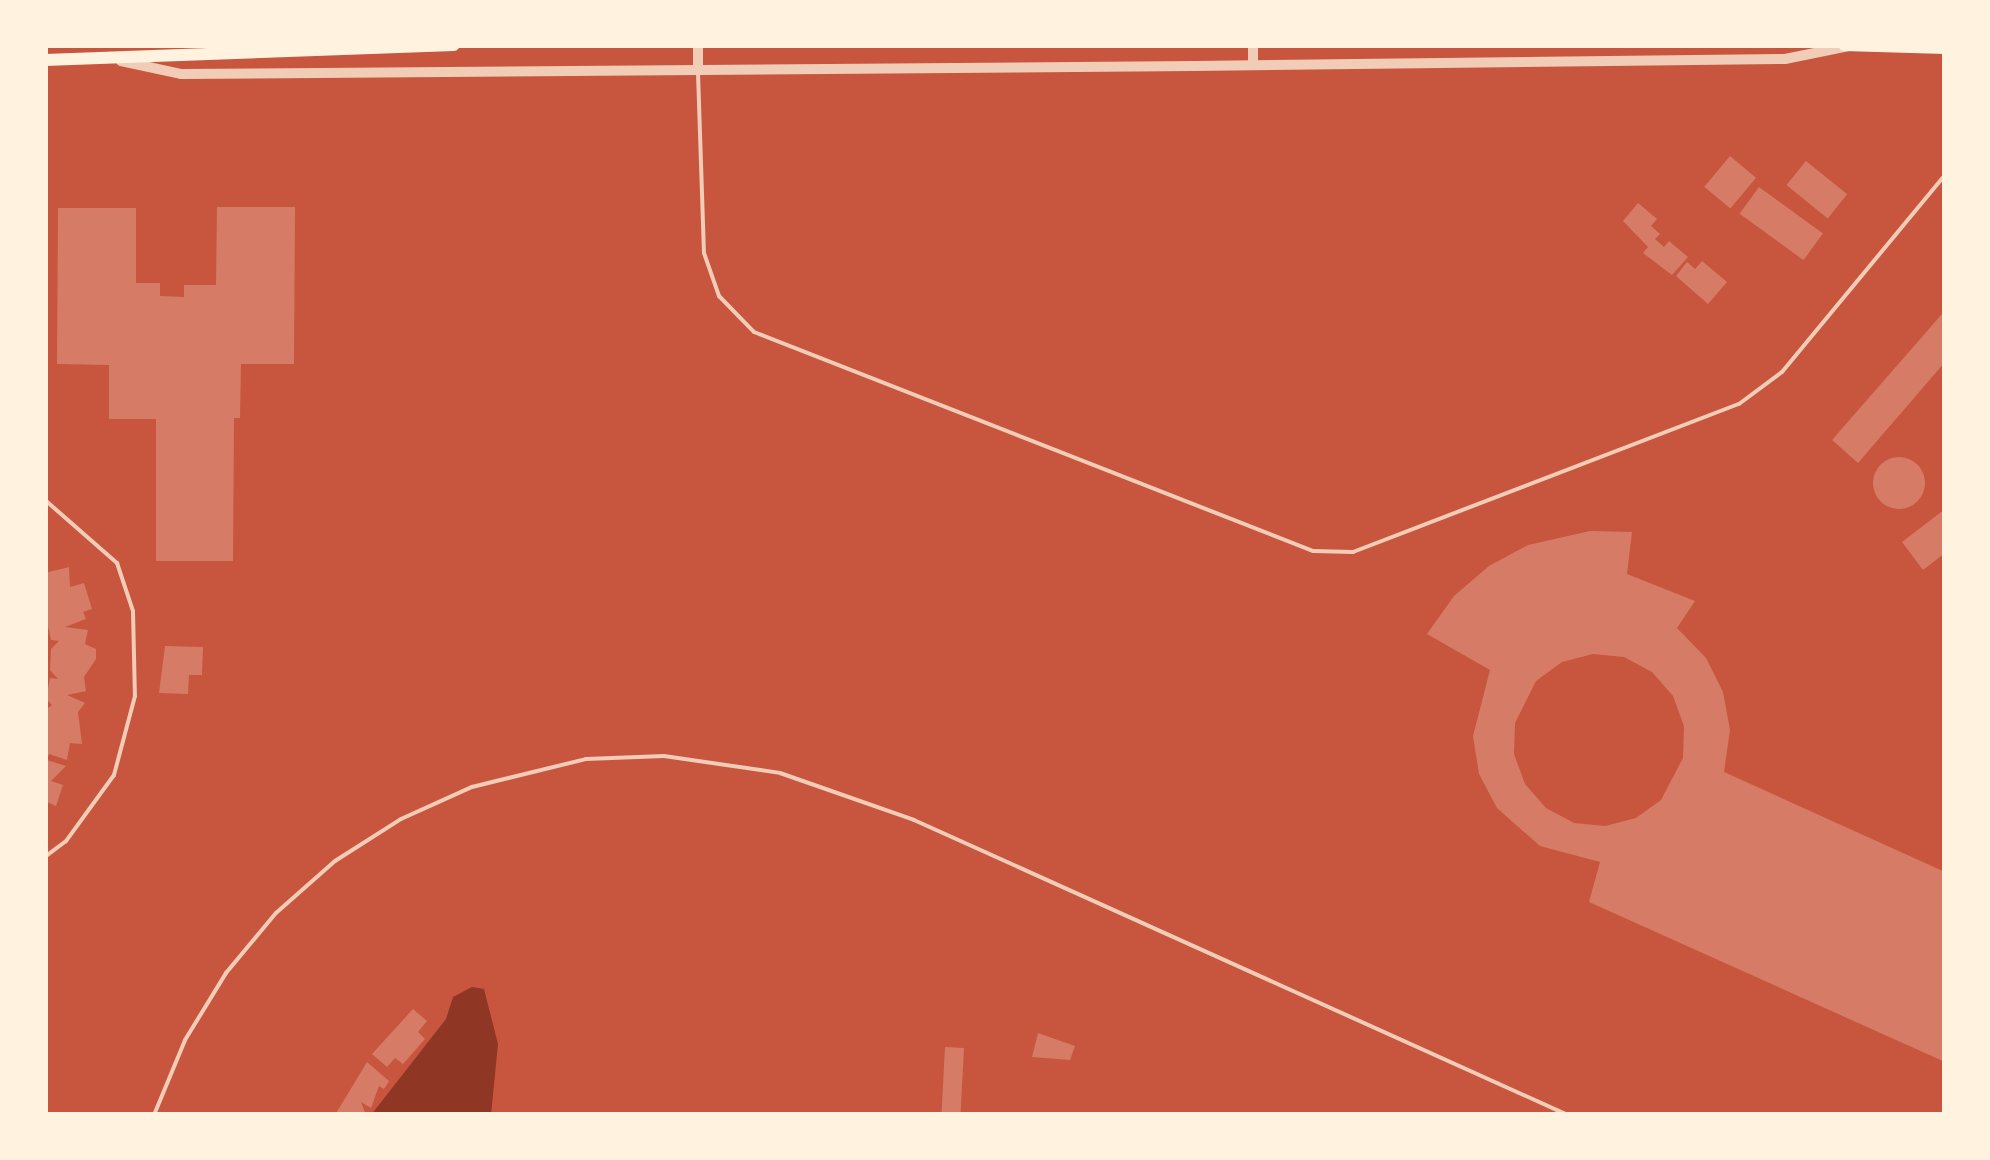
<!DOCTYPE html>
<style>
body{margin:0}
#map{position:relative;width:1990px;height:1160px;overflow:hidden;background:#c8553d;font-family:"Nunito Sans",sans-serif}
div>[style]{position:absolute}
.water>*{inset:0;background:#8f3625}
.building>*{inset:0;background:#d67c66;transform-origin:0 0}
.round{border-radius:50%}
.service>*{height:4px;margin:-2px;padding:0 2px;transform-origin:2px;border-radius:2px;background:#f1ccb7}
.tertiary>*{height:10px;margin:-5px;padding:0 5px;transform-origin:5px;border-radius:5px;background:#f1ccb7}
.secondary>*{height:12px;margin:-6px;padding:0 6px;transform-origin:6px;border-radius:6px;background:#fff3e0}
span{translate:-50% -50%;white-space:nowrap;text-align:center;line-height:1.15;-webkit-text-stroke:8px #fff3e0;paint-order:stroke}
.frame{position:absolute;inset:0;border:48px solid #fff3e0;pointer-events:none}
</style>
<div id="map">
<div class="water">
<i style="clip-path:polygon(472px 987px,484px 989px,498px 1044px,491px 1115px,371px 1115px,446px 1019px,453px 997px)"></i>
</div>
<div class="building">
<i style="left:1730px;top:156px;width:34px;height:40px;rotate:40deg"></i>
<i style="left:1806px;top:161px;width:53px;height:31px;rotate:39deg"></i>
<i style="left:1759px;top:187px;width:79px;height:33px;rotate:36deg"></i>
<i style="clip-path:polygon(1638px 203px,1657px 219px,1651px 226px,1660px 234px,1655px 239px,1664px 247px,1669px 241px,1688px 257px,1672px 275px,1643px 253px,1648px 247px,1623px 221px)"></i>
<i style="clip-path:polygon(217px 207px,295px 207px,294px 364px,241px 364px,240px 418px,234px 418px,233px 561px,156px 561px,156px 419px,109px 419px,109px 365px,57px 364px,58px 208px,136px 208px,136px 283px,160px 283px,160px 296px,184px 297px,184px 285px,216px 285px)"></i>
<i style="clip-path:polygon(1702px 261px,1727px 282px,1708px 304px,1676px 276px,1687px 262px,1695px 269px)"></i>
<i style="clip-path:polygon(1942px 314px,1945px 362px,1858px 463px,1832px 440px)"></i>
<i class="round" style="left:1873px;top:457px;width:52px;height:52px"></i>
<i style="clip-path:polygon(1945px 509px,1945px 553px,1923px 570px,1902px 542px)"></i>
<i style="clip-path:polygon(evenodd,1590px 531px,1632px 532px,1627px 574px,1695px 601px,1677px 628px,1706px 658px,1723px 692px,1730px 730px,1724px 772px,1945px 872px,1945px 1062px,1589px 902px,1600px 862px,1540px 846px,1497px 808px,1479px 774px,1473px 736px,1490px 670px,1427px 634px,1454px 596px,1489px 566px,1528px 545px,1590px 531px,1593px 654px,1624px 657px,1652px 672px,1673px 696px,1684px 726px,1683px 758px,1661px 800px,1636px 818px,1605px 826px,1574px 823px,1546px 808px,1525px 784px,1514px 754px,1515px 723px,1536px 681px,1562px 662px,1593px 654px)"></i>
<i style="clip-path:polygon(69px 567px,70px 587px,84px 583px,92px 609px,83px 612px,86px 619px,65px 627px,88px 630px,85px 644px,96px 649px,96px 659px,84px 677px,86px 691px,67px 695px,85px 703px,78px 712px,82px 744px,70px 743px,67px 760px,49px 754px,47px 760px,66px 766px,51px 781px,63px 785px,56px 806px,45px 801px,45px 710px,52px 705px,46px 699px,50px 678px,58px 679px,50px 670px,51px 649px,59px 641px,51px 640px,45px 613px,45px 573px)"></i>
<i style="clip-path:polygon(165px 646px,203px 647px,202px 675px,189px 675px,188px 694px,159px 693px)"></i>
<i style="clip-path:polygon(413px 1009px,427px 1021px,418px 1032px,425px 1039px,403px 1064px,395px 1058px,387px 1067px,372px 1054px)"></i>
<i style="clip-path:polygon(1038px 1033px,1075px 1046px,1070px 1060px,1032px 1057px)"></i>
<i style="left:945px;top:1047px;width:19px;height:68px;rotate:3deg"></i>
<i style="clip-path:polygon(367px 1062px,389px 1081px,384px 1089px,379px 1086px,371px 1108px,361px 1102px,366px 1115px,335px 1115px)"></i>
</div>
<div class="service">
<i style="left:698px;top:73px;width:180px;rotate:88.1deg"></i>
<i style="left:704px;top:253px;width:46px;rotate:70.8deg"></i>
<i style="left:719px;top:296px;width:50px;rotate:45.8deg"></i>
<i style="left:754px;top:332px;width:600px;rotate:21.39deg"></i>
<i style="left:1313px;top:551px;width:40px;rotate:1.4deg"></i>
<i style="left:1353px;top:552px;width:413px;rotate:-21deg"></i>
<i style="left:1739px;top:404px;width:54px;rotate:-36.7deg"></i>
<i style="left:1782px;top:372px;width:256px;rotate:-50.4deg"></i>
<i style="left:45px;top:500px;width:96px;rotate:41.2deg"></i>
<i style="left:117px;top:563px;width:51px;rotate:71.6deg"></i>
<i style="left:133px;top:611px;width:85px;rotate:88.7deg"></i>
<i style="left:135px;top:696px;width:82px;rotate:104.9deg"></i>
<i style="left:114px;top:775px;width:82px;rotate:126deg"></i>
<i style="left:66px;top:841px;width:26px;rotate:143deg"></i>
<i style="left:154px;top:1115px;width:81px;rotate:-67.5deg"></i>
<i style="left:185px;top:1040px;width:79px;rotate:-58.5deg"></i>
<i style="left:226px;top:973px;width:78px;rotate:-50.2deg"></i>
<i style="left:276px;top:913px;width:79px;rotate:-41.4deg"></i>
<i style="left:335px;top:861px;width:78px;rotate:-32.5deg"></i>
<i style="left:401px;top:819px;width:78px;rotate:-24.3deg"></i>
<i style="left:472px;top:787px;width:117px;rotate:-13.8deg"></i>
<i style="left:586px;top:759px;width:78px;rotate:-2.2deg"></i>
<i style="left:664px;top:756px;width:117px;rotate:8.3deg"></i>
<i style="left:780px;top:773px;width:142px;rotate:19.3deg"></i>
<i style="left:914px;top:820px;width:717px;rotate:24.28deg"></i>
</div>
<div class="tertiary">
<i style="left:698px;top:45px;width:23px;rotate:90deg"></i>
<i style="left:121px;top:61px;width:61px;rotate:12.2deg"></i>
<i style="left:181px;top:74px;width:1014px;rotate:-0.45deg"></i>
<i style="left:1195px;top:66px;width:590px;rotate:-0.68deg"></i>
<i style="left:1785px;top:59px;width:65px;rotate:-11.5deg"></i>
<i style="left:1253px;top:65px;width:20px;rotate:-90deg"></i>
</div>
<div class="secondary">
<i style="left:1844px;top:45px;width:101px;rotate:1.7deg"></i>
<i style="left:45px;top:60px;width:409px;rotate:-2.1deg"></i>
</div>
<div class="frame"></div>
</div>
